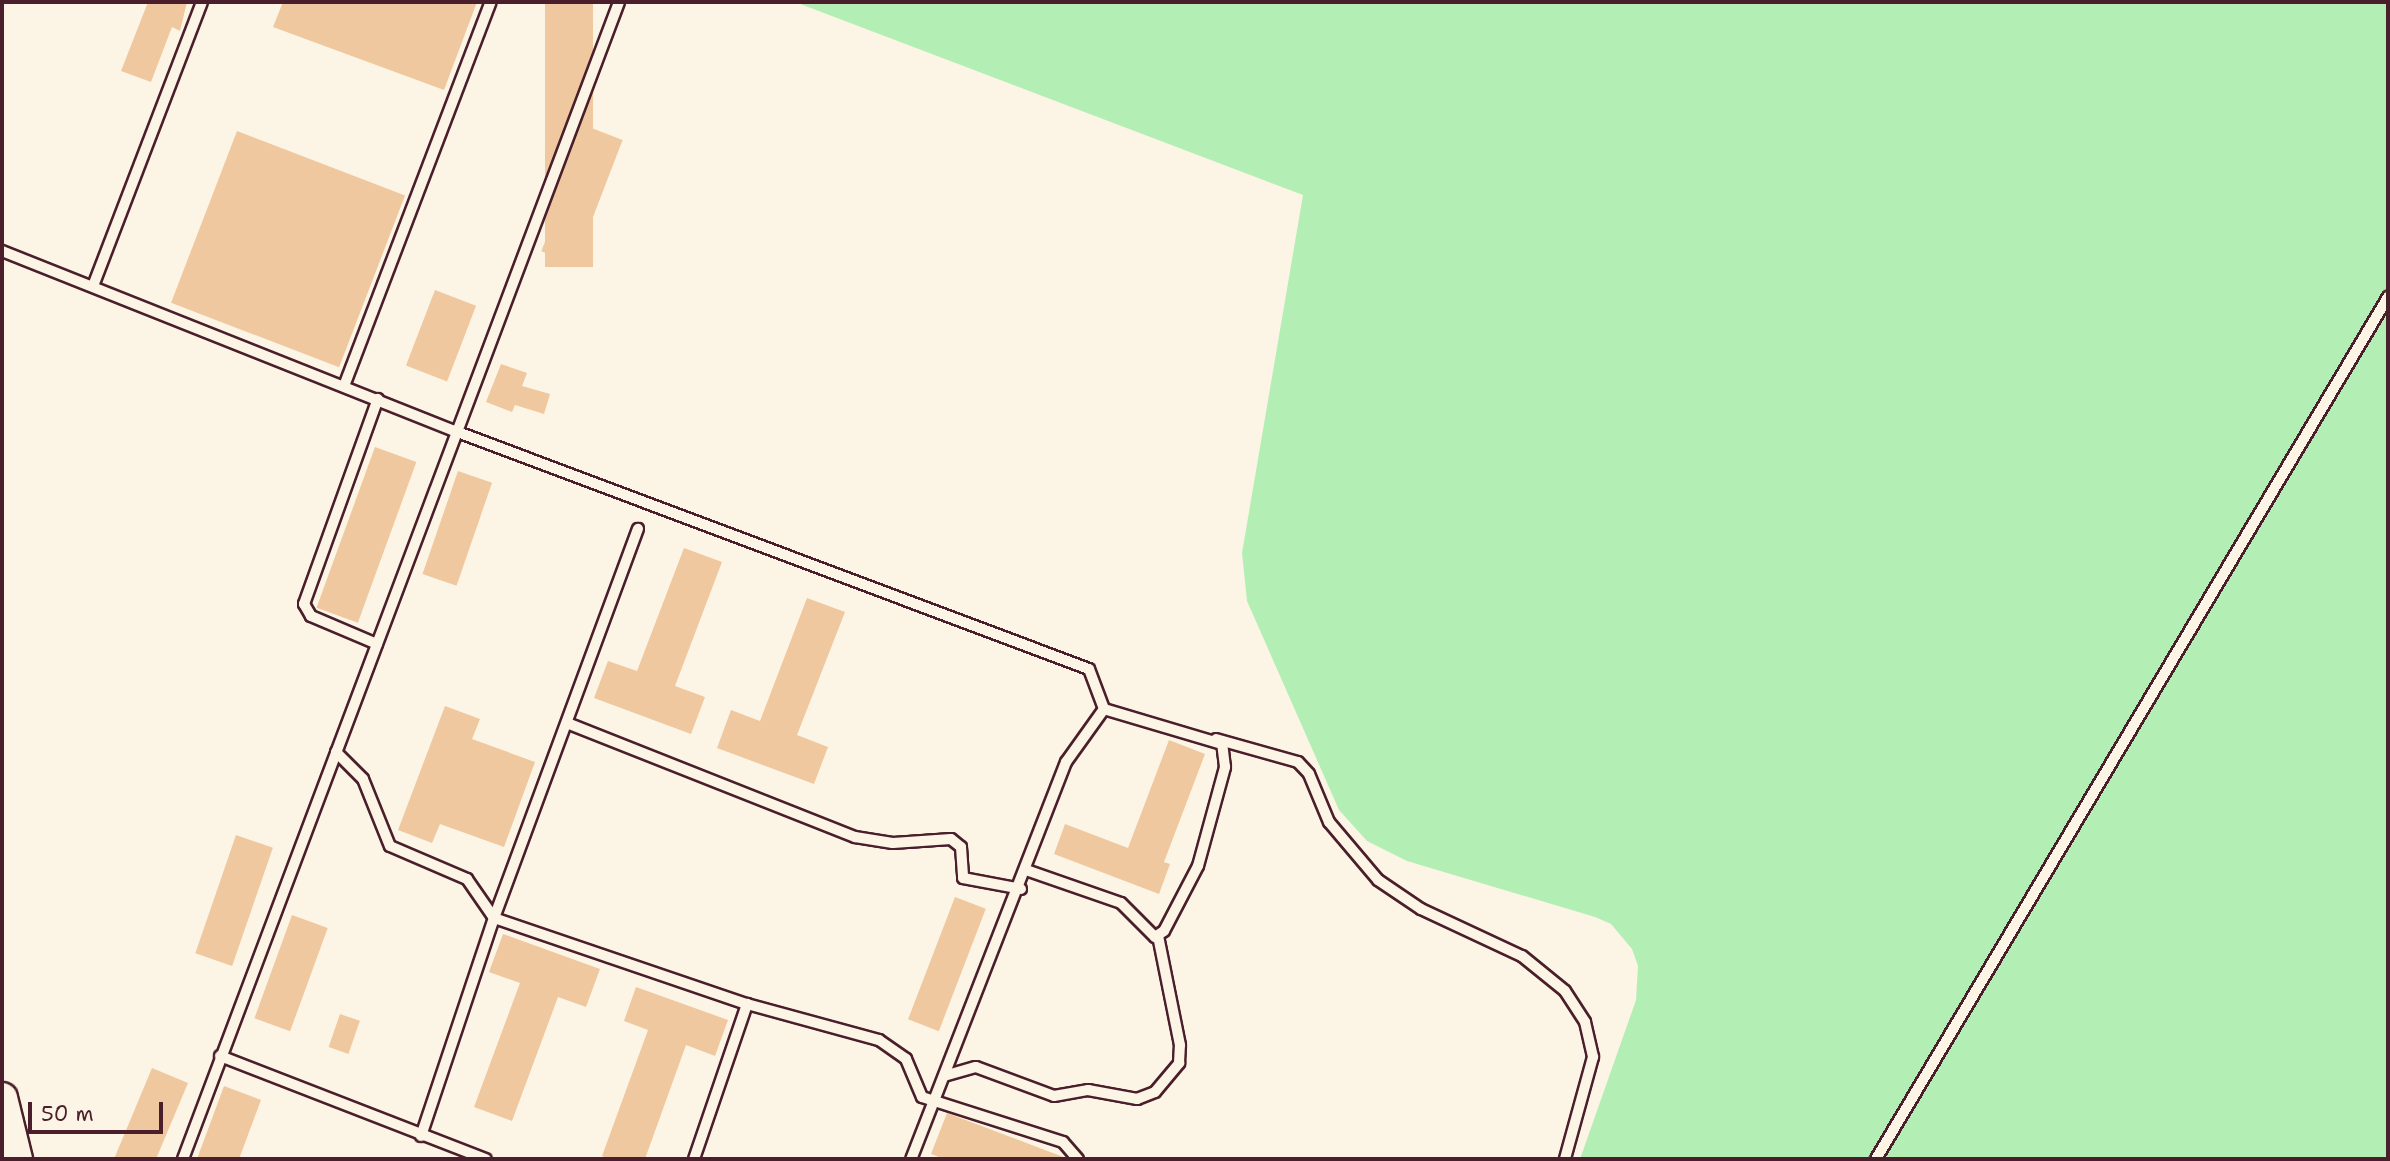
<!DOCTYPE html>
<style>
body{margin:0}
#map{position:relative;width:2390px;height:1161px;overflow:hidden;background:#fcf5e5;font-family:"Shantell Sans",sans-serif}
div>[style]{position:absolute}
.green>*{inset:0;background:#b3efb5}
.building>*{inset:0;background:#efc89f;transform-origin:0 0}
.roads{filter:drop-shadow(2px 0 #4a1f2b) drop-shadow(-2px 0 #4a1f2b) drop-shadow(0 2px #4a1f2b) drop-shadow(0 -2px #4a1f2b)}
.lane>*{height:10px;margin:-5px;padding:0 5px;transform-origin:5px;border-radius:5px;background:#fcf5e5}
.secondary>*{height:30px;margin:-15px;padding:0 15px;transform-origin:15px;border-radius:15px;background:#fcf5e5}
span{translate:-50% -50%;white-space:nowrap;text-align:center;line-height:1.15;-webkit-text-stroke:5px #fcf5e5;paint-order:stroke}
.frame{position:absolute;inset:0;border:4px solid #4a1f2b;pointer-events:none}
.scale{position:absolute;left:28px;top:1102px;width:135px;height:32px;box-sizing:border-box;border:4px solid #4a1f2b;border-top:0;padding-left:9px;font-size:21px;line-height:24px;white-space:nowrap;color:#4a1f2b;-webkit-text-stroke:5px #fcf5e5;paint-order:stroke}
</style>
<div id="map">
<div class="green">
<i style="clip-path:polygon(795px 2px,2388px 2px,2388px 1159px,1580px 1159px,1636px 1000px,1638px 966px,1632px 949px,1611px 924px,1595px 917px,1407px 861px,1367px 841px,1339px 810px,1247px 601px,1242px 553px,1303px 195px)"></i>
</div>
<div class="building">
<i style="clip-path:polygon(148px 2px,187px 2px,180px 31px,172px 27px,151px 82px,121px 71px)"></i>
<i style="clip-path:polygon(283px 2px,477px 2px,444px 90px,273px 27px)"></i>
<i style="left:545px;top:2px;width:48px;height:265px"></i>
<i style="left:589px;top:127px;width:36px;height:133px;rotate:21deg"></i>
<i style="left:237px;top:131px;width:180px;height:184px;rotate:21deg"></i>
<i style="left:435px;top:290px;width:44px;height:81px;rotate:21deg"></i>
<i style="clip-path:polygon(501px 364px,527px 373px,522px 386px,550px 394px,544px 414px,515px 405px,512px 412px,486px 402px)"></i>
<i style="left:375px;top:447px;width:44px;height:171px;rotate:20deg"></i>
<i style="left:458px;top:471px;width:36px;height:109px;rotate:19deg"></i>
<i style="clip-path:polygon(684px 548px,722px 562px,675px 686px,705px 697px,691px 734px,594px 698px,608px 661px,637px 671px)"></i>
<i style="clip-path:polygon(807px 598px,845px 612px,797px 735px,828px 747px,814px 784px,717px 748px,731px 710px,760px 721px)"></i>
<i style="clip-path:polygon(445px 706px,480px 719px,472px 739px,535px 762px,504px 847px,440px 824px,432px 843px,398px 830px)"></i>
<i style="clip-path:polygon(1169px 740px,1205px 754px,1164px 862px,1170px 864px,1159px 894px,1054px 854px,1065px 824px,1128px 848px)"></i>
<i style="left:236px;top:835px;width:39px;height:125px;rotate:19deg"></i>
<i style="left:955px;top:897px;width:33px;height:131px;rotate:21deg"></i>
<i style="left:292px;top:915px;width:38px;height:110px;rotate:20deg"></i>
<i style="clip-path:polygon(503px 934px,600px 969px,586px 1007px,558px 997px,512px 1121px,474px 1107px,520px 983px,489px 972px)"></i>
<i style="clip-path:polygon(636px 987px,728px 1020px,715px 1056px,686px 1045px,645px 1159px,609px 1159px,602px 1156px,648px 1030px,624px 1021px)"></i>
<i style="left:340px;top:1014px;width:21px;height:35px;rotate:19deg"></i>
<i style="clip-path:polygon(152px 1068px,188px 1083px,156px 1159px,114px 1159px)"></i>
<i style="clip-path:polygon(224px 1086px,261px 1100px,239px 1159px,197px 1159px)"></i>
<i style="clip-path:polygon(947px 1113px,1066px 1158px,1065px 1159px,944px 1159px,931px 1154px)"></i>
</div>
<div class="roads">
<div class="lane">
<i style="left:2px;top:251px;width:487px;rotate:21.7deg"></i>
<i style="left:455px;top:431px;width:677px;rotate:20.58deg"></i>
<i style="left:1089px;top:669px;width:43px;rotate:69.4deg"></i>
<i style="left:1104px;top:709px;width:65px;rotate:125.6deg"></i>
<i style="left:1066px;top:762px;width:426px;rotate:111.3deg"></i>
<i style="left:93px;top:286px;width:304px;rotate:-69deg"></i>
<i style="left:344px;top:386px;width:411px;rotate:-69.1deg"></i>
<i style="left:377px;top:644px;width:72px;rotate:-157deg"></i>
<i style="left:311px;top:616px;width:14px;rotate:-120deg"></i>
<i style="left:304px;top:604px;width:218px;rotate:-70.2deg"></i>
<i style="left:567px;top:723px;width:310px;rotate:21.6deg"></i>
<i style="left:855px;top:837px;width:38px;rotate:9deg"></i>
<i style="left:893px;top:843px;width:58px;rotate:-3.9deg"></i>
<i style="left:951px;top:839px;width:13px;rotate:39deg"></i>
<i style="left:961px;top:847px;width:31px;rotate:86deg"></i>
<i style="left:963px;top:878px;width:59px;rotate:10.7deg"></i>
<i style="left:1216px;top:739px;width:85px;rotate:15.7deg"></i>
<i style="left:1298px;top:762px;width:16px;rotate:47deg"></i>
<i style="left:1309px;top:774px;width:52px;rotate:67.4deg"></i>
<i style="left:1329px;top:822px;width:76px;rotate:49.8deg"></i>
<i style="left:1378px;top:880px;width:52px;rotate:34deg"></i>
<i style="left:1421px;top:909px;width:111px;rotate:25deg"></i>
<i style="left:1522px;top:956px;width:55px;rotate:39.1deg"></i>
<i style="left:1565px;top:991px;width:37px;rotate:57deg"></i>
<i style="left:1585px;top:1022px;width:36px;rotate:77deg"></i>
<i style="left:1593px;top:1057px;width:106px;rotate:105.4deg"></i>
<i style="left:336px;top:752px;width:38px;rotate:45deg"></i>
<i style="left:363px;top:779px;width:72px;rotate:68.1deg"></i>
<i style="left:390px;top:846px;width:84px;rotate:23.2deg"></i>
<i style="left:467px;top:879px;width:47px;rotate:55.3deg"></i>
<i style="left:494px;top:918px;width:267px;rotate:18.8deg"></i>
<i style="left:747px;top:1004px;width:137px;rotate:15.3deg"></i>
<i style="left:879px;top:1040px;width:33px;rotate:35deg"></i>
<i style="left:906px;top:1059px;width:41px;rotate:67.2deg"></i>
<i style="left:922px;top:1097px;width:148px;rotate:17.7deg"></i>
<i style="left:1063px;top:1142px;width:23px;rotate:49deg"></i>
<i style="left:1029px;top:871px;width:97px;rotate:19.2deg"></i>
<i style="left:1121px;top:903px;width:48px;rotate:45deg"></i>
<i style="left:1155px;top:937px;width:11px;rotate:-34deg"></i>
<i style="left:1164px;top:931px;width:73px;rotate:-62.4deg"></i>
<i style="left:1198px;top:866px;width:103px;rotate:-74.7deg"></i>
<i style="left:1225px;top:767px;width:23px;rotate:-97deg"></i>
<i style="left:1222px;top:744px;width:123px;rotate:-163.5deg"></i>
<i style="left:220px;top:1056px;width:285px;rotate:21.2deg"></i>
<i style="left:944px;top:1076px;width:33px;rotate:-16deg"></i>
<i style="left:976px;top:1067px;width:83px;rotate:20.4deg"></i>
<i style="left:1054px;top:1096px;width:35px;rotate:-10deg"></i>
<i style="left:1088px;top:1090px;width:50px;rotate:10.4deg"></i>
<i style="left:1137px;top:1099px;width:19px;rotate:-21deg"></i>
<i style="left:1155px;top:1092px;width:38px;rotate:-50deg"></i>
<i style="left:1179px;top:1063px;width:18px;rotate:-87deg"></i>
<i style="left:1180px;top:1045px;width:111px;rotate:-101.4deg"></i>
<i style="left:421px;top:1136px;width:230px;rotate:-71.5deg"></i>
<i style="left:494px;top:918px;width:415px;rotate:-69.7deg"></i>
<i style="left:183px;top:1159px;width:1236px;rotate:-69.35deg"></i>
<i style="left:694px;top:1159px;width:164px;rotate:-71.1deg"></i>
<i style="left:1876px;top:1159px;width:1003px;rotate:-59.29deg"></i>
</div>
<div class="secondary">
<i style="left:2px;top:1098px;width:63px;rotate:76.2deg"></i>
</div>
</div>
<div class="frame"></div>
<div class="scale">50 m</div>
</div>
